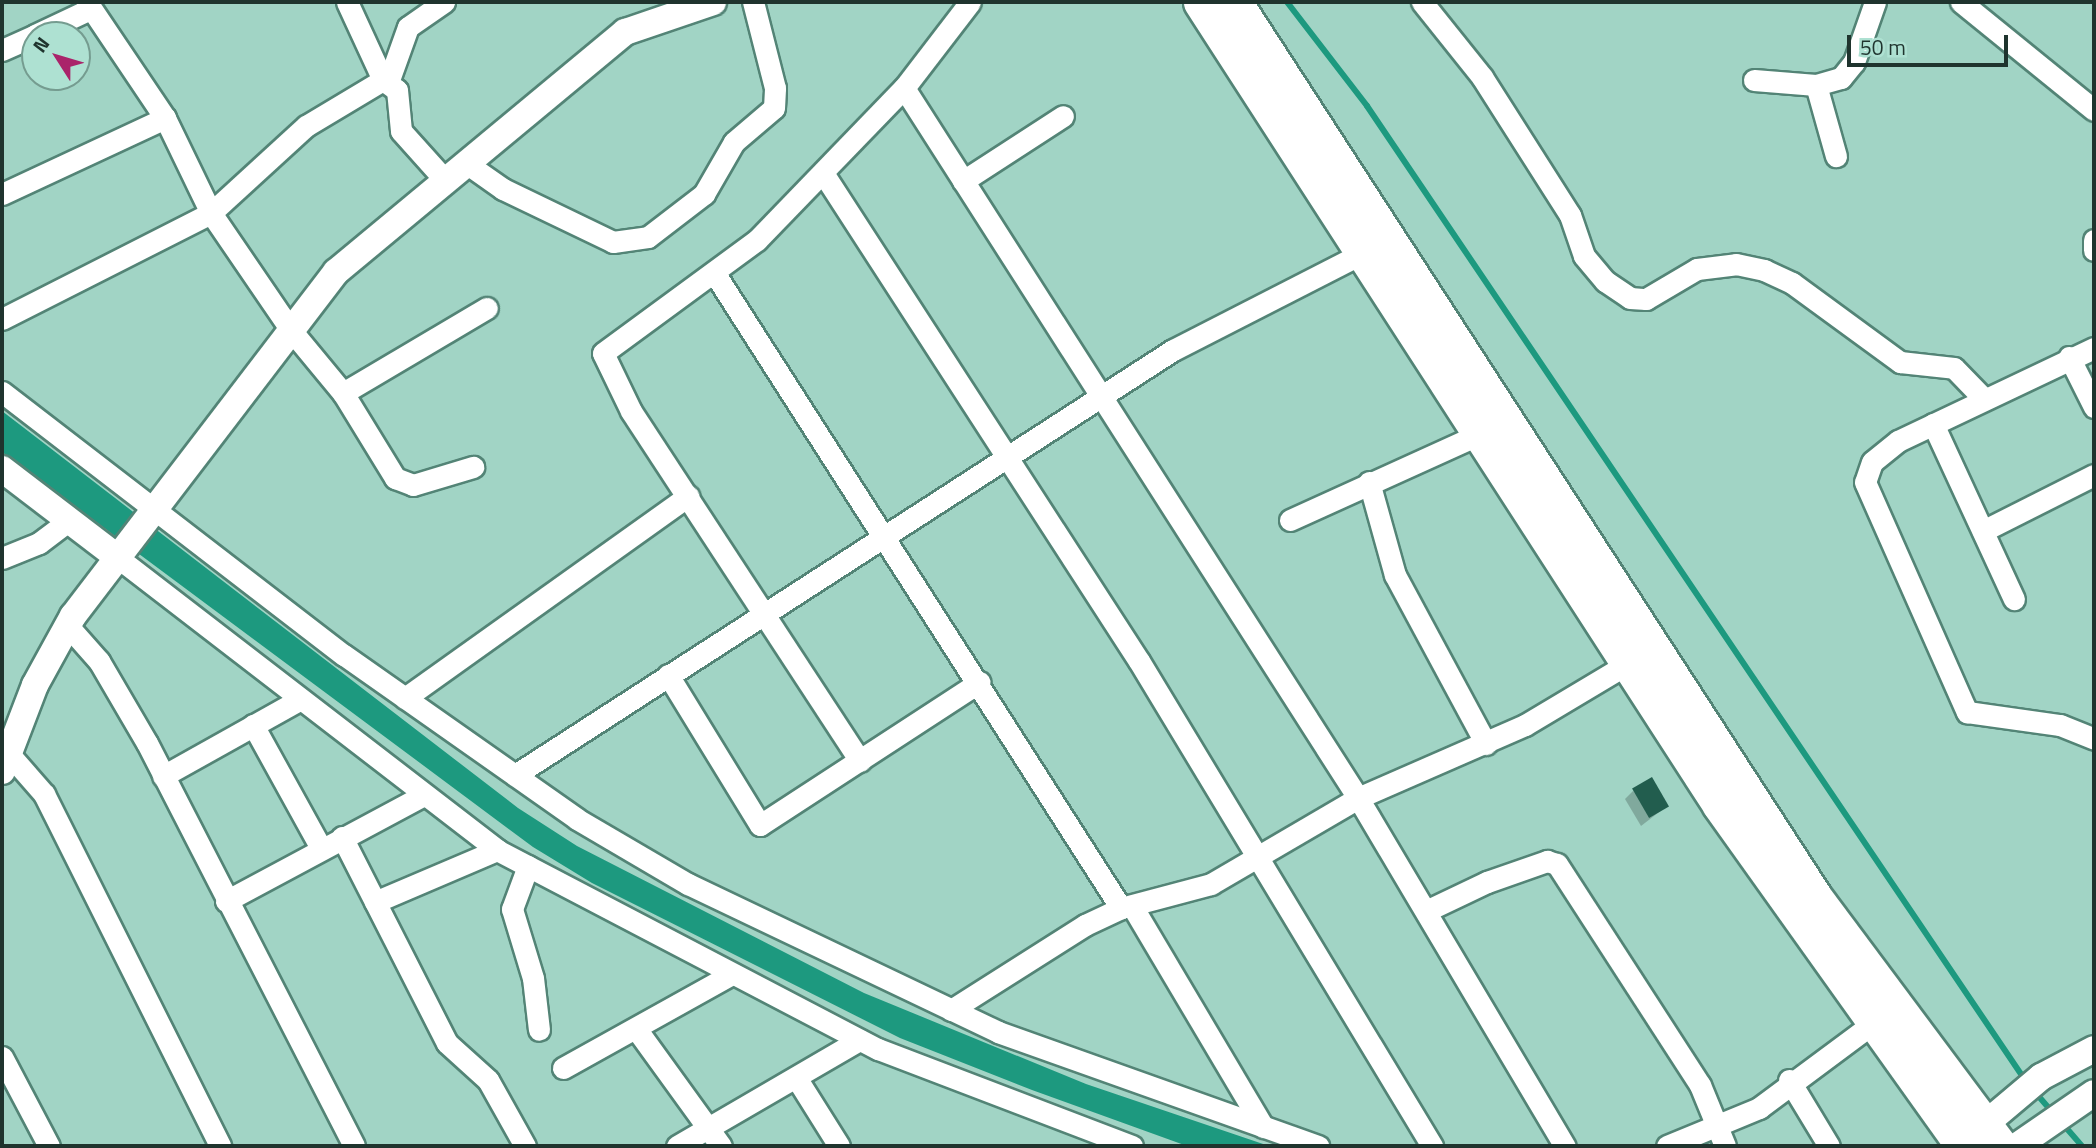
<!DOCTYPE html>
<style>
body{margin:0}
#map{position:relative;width:2096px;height:1148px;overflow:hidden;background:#a1d4c5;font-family:"Titillium Web",sans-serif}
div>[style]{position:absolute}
.water>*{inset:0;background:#1d997f}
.shadow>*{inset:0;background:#0003}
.stream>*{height:6px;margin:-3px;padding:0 3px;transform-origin:3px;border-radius:3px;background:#1d997f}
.building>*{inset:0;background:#225d4e;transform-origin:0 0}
.roads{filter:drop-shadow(2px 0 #538476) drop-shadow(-2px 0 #538476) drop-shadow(0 2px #538476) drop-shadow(0 -2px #538476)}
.minor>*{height:21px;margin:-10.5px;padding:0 10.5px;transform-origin:10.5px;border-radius:10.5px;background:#fff}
.tertiary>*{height:26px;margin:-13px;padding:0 13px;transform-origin:13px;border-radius:13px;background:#fff}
.trunk>*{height:35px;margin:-17.5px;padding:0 17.5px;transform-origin:17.5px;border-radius:17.5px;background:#fff}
span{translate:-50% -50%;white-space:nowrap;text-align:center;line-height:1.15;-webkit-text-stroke:7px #aee1d2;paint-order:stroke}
.frame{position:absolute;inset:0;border:4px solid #1f342e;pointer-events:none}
.north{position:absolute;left:21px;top:21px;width:70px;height:70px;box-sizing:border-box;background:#aee1d2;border:2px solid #759c90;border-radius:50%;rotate:307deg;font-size:19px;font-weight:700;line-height:28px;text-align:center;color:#1f342e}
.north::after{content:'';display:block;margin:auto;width:24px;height:32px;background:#aa236a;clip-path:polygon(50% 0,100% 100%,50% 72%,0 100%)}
.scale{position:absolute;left:1847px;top:35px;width:161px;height:32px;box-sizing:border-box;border:4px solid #1f342e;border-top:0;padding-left:9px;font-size:21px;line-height:24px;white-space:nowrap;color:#1f342e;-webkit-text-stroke:5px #aee1d2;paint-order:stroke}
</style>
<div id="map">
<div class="water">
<i style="clip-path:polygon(2px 411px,518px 808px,577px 846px,864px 993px,1086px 1084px,1269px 1146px,1187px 1146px,1032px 1090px,900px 1038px,592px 883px,533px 847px,2px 452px)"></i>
</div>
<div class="shadow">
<i style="clip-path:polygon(1633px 791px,1667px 806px,1641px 826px,1625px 799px)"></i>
</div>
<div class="stream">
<i style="left:1287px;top:2px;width:131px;rotate:52.4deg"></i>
<i style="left:1367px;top:106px;width:1175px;rotate:55.96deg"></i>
<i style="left:2034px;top:1091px;width:28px;rotate:49deg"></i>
<i style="left:2062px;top:1123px;width:30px;rotate:49deg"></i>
</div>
<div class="building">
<i style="left:1652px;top:777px;width:34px;height:23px;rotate:60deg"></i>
</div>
<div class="roads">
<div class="minor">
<i style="left:87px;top:2px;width:140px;rotate:56.1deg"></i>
<i style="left:165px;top:118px;width:106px;rotate:64.2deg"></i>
<i style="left:211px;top:213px;width:140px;rotate:55.7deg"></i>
<i style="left:290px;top:329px;width:83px;rotate:50.4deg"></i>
<i style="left:343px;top:393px;width:100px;rotate:58.5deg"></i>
<i style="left:395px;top:478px;width:19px;rotate:21deg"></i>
<i style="left:413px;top:485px;width:63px;rotate:-16.7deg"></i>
<i style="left:347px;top:2px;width:86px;rotate:65.2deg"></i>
<i style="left:1422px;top:2px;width:96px;rotate:51.3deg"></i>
<i style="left:1482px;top:77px;width:164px;rotate:57.5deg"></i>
<i style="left:1570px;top:215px;width:43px;rotate:71.1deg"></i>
<i style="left:1584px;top:256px;width:33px;rotate:50deg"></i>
<i style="left:1605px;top:281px;width:30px;rotate:34deg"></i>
<i style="left:1630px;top:298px;width:16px;rotate:4deg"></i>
<i style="left:1646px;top:299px;width:59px;rotate:-30.5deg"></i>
<i style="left:1697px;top:269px;width:39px;rotate:-7deg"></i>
<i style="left:1736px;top:264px;width:29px;rotate:12deg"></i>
<i style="left:1764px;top:270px;width:31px;rotate:25deg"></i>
<i style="left:1792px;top:283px;width:134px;rotate:36.2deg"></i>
<i style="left:1900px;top:362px;width:54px;rotate:6.3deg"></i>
<i style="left:1954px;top:368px;width:43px;rotate:45.9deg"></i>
<i style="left:1961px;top:2px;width:171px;rotate:39.1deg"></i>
<i style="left:35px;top:35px;width:61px;rotate:-25.3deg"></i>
<i style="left:2px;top:50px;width:36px;rotate:-24deg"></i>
<i style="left:389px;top:80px;width:56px;rotate:-70.3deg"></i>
<i style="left:408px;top:27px;width:44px;rotate:-34.8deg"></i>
<i style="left:1754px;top:80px;width:62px;rotate:4.6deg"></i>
<i style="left:1816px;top:85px;width:26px;rotate:-16deg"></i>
<i style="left:1841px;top:78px;width:21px;rotate:-51deg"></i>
<i style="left:1854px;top:62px;width:64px;rotate:-70.7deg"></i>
<i style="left:1816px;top:85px;width:74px;rotate:74.3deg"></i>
<i style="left:904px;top:88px;width:843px;rotate:57.4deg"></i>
<i style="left:1358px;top:798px;width:405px;rotate:59.3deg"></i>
<i style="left:466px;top:163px;width:45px;rotate:35.1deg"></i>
<i style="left:503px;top:189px;width:122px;rotate:25.7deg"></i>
<i style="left:613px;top:242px;width:35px;rotate:-8deg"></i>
<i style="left:648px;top:237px;width:71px;rotate:-37.5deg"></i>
<i style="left:704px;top:194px;width:60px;rotate:-60deg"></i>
<i style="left:734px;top:142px;width:52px;rotate:-40.4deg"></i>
<i style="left:774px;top:108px;width:20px;rotate:-87deg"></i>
<i style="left:775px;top:88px;width:89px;rotate:-104.3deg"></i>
<i style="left:823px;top:173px;width:581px;rotate:57.08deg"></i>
<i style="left:1139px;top:661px;width:567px;rotate:58.86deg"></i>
<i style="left:963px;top:181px;width:119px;rotate:-33deg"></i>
<i style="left:2px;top:194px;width:180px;rotate:-25deg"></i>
<i style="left:2094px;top:240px;width:10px;rotate:90deg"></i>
<i style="left:715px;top:274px;width:753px;rotate:57.37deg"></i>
<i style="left:2px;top:319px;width:234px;rotate:-26.9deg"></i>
<i style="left:211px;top:213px;width:129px;rotate:-42.5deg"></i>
<i style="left:306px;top:126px;width:90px;rotate:-30.9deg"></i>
<i style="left:383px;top:80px;width:17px;rotate:36deg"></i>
<i style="left:397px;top:90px;width:41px;rotate:84.4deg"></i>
<i style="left:401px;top:131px;width:64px;rotate:48.1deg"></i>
<i style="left:2094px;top:348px;width:217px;rotate:154.6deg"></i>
<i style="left:1898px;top:441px;width:33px;rotate:141deg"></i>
<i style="left:1872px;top:462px;width:21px;rotate:109deg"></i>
<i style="left:1865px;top:482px;width:252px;rotate:66.1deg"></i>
<i style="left:1967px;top:712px;width:94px;rotate:8deg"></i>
<i style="left:2060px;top:725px;width:37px;rotate:22deg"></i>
<i style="left:2069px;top:357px;width:56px;rotate:63.4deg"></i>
<i style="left:2px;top:392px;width:431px;rotate:37.6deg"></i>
<i style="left:344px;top:655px;width:285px;rotate:35.1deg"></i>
<i style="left:577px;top:819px;width:129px;rotate:30.4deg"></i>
<i style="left:688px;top:884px;width:344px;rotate:25.5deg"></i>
<i style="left:998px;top:1032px;width:340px;rotate:19.6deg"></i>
<i style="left:343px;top:393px;width:167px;rotate:-30.6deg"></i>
<i style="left:1933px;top:424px;width:193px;rotate:65.2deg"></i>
<i style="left:1369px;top:482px;width:97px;rotate:74.4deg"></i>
<i style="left:1395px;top:575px;width:192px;rotate:61.7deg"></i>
<i style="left:1290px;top:520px;width:211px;rotate:-24.4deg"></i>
<i style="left:1983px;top:531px;width:124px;rotate:-26.8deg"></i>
<i style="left:117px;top:557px;width:480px;rotate:37.6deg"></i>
<i style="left:497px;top:850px;width:430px;rotate:27.6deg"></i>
<i style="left:878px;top:1049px;width:272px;rotate:20.9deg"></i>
<i style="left:2px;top:558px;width:40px;rotate:-22deg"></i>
<i style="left:39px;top:543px;width:38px;rotate:-37deg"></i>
<i style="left:68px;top:626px;width:47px;rotate:48.5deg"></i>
<i style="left:99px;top:661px;width:95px;rotate:59.7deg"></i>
<i style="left:147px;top:743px;width:453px;rotate:62.8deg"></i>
<i style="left:668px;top:675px;width:176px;rotate:58.5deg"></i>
<i style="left:760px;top:825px;width:262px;rotate:-33.1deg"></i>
<i style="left:405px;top:698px;width:348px;rotate:-35.5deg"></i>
<i style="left:253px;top:725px;width:141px;rotate:61.1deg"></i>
<i style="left:10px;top:755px;width:52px;rotate:48.9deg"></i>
<i style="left:44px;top:794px;width:394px;rotate:63.4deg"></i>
<i style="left:860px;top:761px;width:418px;rotate:-123.2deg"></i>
<i style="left:631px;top:411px;width:64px;rotate:-115.8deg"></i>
<i style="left:603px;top:353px;width:191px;rotate:-36.3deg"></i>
<i style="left:757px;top:240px;width:211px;rotate:-46deg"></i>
<i style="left:904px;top:88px;width:108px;rotate:-52.5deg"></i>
<i style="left:515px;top:775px;width:783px;rotate:-32.86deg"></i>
<i style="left:1173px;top:350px;width:221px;rotate:-27.1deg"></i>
<i style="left:163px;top:776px;width:156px;rotate:-29.2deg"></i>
<i style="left:342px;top:837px;width:231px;rotate:63deg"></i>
<i style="left:447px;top:1043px;width:55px;rotate:42.1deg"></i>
<i style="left:488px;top:1080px;width:76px;rotate:60.7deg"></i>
<i style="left:528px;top:866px;width:46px;rotate:110.4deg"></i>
<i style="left:512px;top:909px;width:72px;rotate:73.1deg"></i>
<i style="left:533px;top:978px;width:52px;rotate:83.4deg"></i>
<i style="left:226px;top:901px;width:225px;rotate:-28.2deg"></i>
<i style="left:375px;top:902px;width:133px;rotate:-23.1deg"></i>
<i style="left:1132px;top:906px;width:257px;rotate:59.3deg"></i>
<i style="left:1426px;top:911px;width:68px;rotate:-25.4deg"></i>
<i style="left:1487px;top:882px;width:64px;rotate:-19.3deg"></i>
<i style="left:1547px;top:861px;width:10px;rotate:17deg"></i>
<i style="left:1557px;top:864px;width:263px;rotate:57.1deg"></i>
<i style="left:1700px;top:1085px;width:66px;rotate:67.7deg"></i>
<i style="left:951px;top:1010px;width:159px;rotate:-32.4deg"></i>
<i style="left:1085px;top:925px;width:40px;rotate:-25deg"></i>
<i style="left:1121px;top:908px;width:93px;rotate:-14.9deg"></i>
<i style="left:1211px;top:884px;width:170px;rotate:-30.3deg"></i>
<i style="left:1358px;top:798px;width:182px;rotate:-23.6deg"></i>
<i style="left:1525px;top:725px;width:119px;rotate:-30.9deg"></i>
<i style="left:637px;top:1030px;width:143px;rotate:54.1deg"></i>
<i style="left:2px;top:1057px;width:101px;rotate:62.2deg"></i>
<i style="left:563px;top:1068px;width:191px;rotate:-29.1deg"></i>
<i style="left:797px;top:1079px;width:79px;rotate:57.9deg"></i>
<i style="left:1789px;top:1080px;width:77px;rotate:58.8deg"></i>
<i style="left:677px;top:1146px;width:211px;rotate:-30.2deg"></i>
<i style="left:1667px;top:1146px;width:100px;rotate:-22.4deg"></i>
<i style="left:1759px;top:1108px;width:141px;rotate:-36.6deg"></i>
</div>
<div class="tertiary">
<i style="left:2px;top:469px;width:145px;rotate:37.4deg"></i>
<i style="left:2px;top:771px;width:92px;rotate:-69deg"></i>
<i style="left:35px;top:685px;width:79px;rotate:-61.2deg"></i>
<i style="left:73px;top:616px;width:433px;rotate:-52.6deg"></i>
<i style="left:336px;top:272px;width:376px;rotate:-39.7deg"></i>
<i style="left:625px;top:32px;width:93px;rotate:-18.8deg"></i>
<i style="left:1971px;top:1136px;width:92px;rotate:-40.1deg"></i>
<i style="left:2041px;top:1077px;width:60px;rotate:-27.8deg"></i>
<i style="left:2017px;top:1146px;width:93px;rotate:-34.5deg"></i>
</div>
<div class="trunk">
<i style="left:1201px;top:2px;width:956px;rotate:57.12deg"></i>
<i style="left:1720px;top:805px;width:419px;rotate:54.5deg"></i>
<i style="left:1234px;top:2px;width:1068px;rotate:57.04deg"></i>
<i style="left:1815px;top:898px;width:309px;rotate:53.3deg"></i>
</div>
</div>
<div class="frame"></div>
<div class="north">N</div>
<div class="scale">50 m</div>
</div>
